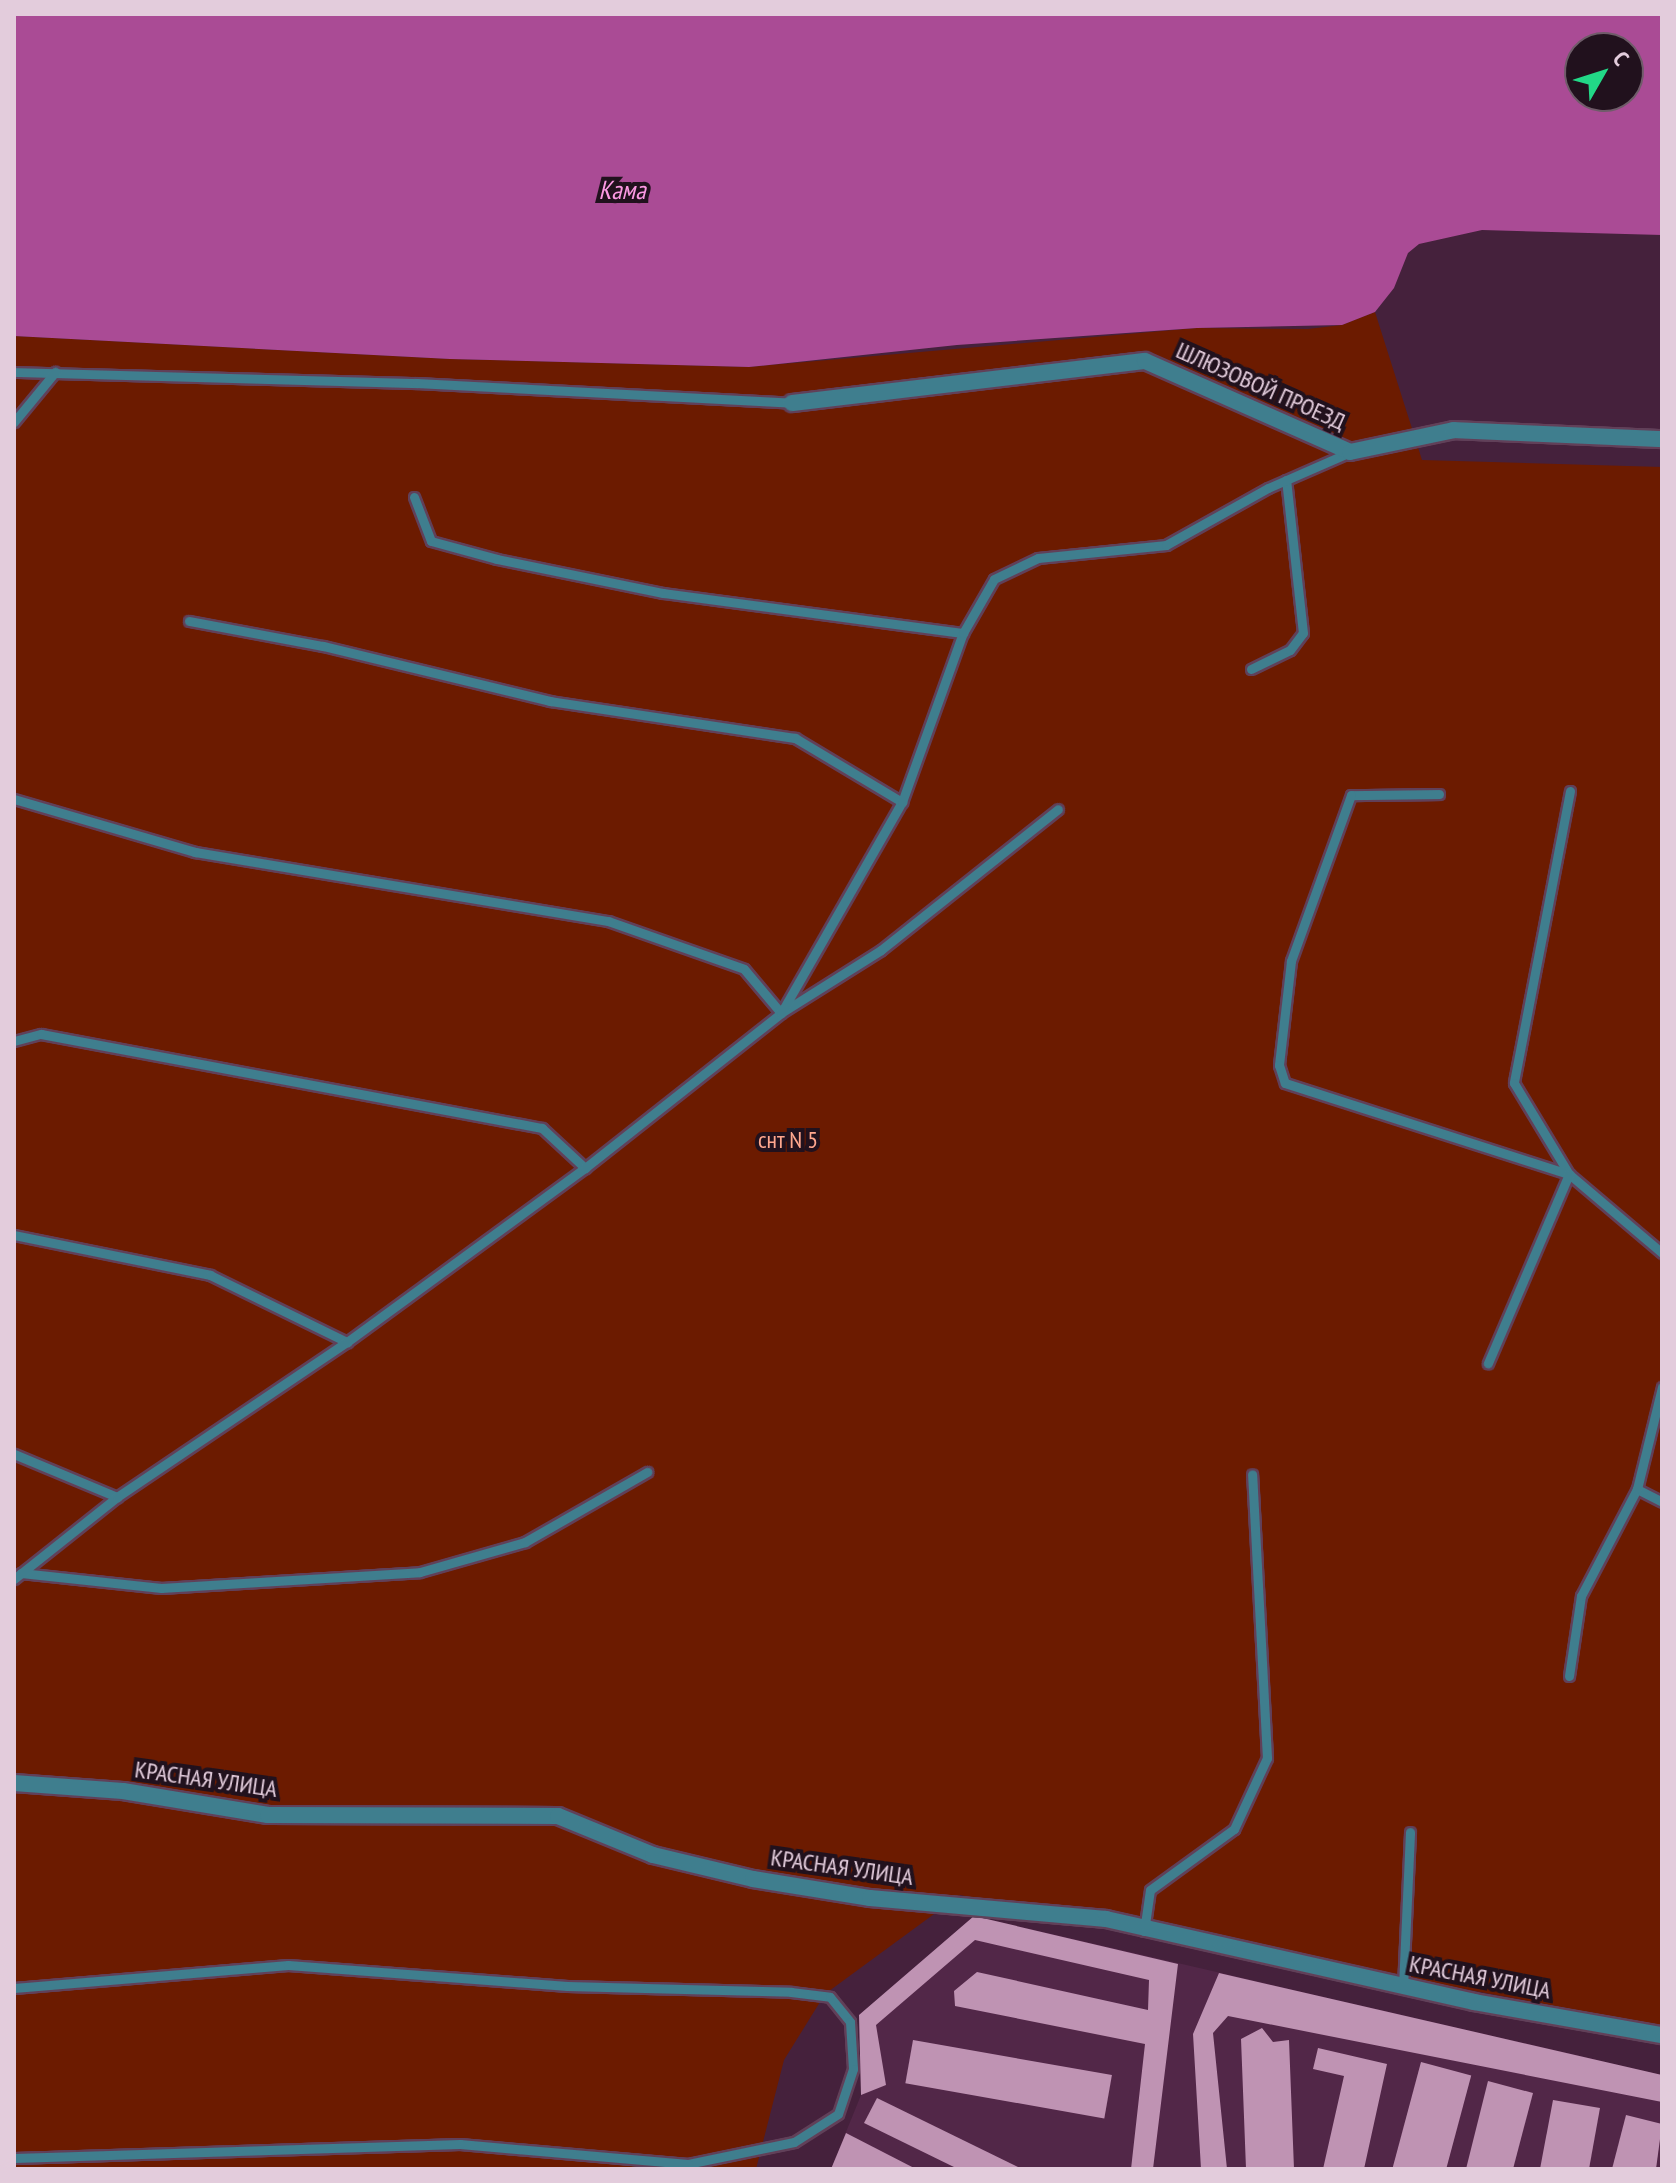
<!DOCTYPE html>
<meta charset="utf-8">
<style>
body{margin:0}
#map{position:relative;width:1676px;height:2183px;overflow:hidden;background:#45213c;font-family:"PT Sans Narrow",sans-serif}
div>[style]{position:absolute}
.built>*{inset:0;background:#522748}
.green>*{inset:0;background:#6c1b00}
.water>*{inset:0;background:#aa4b95}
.building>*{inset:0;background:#bf93b3;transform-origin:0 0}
.roads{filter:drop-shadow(2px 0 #614059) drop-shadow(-2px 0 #614059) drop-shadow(0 2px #614059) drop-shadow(0 -2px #614059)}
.service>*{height:9px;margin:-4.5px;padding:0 4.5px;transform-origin:4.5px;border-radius:4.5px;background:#3f7e8e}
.minor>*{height:16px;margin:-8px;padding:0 8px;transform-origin:8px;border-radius:8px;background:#3f7e8e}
span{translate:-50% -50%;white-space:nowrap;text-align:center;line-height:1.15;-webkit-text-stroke:8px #21111d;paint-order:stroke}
.street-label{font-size:24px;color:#e3ccdc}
.park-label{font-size:24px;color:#ffa78e}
.water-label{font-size:26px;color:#fb99e2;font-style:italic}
.frame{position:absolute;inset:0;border:16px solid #e3ccdc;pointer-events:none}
.north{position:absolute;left:1564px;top:32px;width:80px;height:80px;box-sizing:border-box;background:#21111d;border:2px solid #6f5c69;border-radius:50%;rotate:51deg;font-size:22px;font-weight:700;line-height:32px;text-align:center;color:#e3ccdc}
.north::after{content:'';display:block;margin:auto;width:28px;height:36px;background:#22d887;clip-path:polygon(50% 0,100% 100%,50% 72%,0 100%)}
</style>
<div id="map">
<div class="built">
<i style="clip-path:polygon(974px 1916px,1662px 2075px,1662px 2169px,831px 2169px,861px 2095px,859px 2015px)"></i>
</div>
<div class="green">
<i style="clip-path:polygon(1375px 312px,1422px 460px,1662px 467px,1662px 2026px,960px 1895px,825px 1994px,784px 2060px,756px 2169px,14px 2169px,14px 336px,450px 359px,749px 367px,1197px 328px,1308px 329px,1342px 325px)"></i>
</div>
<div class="water">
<i style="clip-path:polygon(evenodd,14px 14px,1662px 14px,1662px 235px,1482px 230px,1419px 244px,1408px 253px,1394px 288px,1375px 312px,1342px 325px,1197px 328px,957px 345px,749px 367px,450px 359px,14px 336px,14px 14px,1580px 48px,1628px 48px,1628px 96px,1580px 96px,1580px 48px)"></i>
</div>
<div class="building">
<i style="clip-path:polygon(974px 1916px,1178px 1964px,1153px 2169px,1131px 2169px,1145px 2044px,955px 2006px,954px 1991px,977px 1972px,1148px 2010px,1149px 1980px,975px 1940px,876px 2025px,886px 2085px,861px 2095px,859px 2015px)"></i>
<i style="clip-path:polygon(1219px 1973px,1662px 2075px,1662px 2102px,1228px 2016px,1213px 2033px,1227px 2169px,1201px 2169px,1193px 2034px)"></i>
<i style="clip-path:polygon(1262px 2028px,1273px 2042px,1289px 2040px,1294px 2169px,1246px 2169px,1241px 2039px)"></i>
<i style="left:913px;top:2040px;width:202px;height:44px;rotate:10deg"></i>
<i style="clip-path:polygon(1318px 2048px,1387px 2064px,1364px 2169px,1323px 2169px,1344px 2076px,1313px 2069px)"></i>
<i style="left:1421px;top:2062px;width:52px;height:110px;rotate:15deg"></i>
<i style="clip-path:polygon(1488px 2081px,1533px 2093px,1513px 2169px,1466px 2169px)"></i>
<i style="clip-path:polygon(877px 2098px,1022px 2169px,958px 2169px,864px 2123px)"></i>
<i style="clip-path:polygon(1553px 2100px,1600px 2108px,1589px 2169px,1540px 2169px)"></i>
<i style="clip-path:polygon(1626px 2115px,1662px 2124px,1656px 2169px,1612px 2169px)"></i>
<i style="clip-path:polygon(846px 2133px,916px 2169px,831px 2169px)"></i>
</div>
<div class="roads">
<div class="service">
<i style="left:14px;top:372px;width:402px;rotate:1.6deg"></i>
<i style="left:416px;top:383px;width:377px;rotate:3deg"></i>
<i style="left:14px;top:422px;width:65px;rotate:-50.6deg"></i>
<i style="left:414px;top:497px;width:47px;rotate:68.9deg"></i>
<i style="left:431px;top:541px;width:68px;rotate:15.3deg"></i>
<i style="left:497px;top:559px;width:169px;rotate:11.6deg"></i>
<i style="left:663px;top:593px;width:303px;rotate:7.6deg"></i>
<i style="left:189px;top:621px;width:136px;rotate:10.6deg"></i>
<i style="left:323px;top:646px;width:234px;rotate:13.6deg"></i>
<i style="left:550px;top:701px;width:248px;rotate:8.6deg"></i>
<i style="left:795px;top:738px;width:125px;rotate:30.9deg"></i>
<i style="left:1251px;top:669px;width:43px;rotate:-26deg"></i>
<i style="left:1290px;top:650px;width:21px;rotate:-53deg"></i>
<i style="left:1303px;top:633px;width:154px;rotate:-96.3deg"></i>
<i style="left:1570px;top:791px;width:297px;rotate:100.9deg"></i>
<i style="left:1514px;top:1083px;width:106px;rotate:58.9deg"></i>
<i style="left:1569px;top:1174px;width:122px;rotate:40.3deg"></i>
<i style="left:1439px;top:794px;width:88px;rotate:179.3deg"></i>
<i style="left:1351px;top:795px;width:177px;rotate:109.9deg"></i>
<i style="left:1291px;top:961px;width:105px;rotate:96.6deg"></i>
<i style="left:1279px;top:1065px;width:19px;rotate:72deg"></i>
<i style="left:1285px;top:1083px;width:298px;rotate:17.8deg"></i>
<i style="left:1569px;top:1174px;width:206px;rotate:113.2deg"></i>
<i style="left:14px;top:799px;width:189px;rotate:16.3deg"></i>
<i style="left:195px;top:852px;width:419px;rotate:9.5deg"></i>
<i style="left:608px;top:921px;width:144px;rotate:19.4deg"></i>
<i style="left:744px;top:969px;width:57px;rotate:49.9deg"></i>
<i style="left:781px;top:1013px;width:118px;rotate:-32.2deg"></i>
<i style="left:881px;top:950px;width:226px;rotate:-38.5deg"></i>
<i style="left:14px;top:1041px;width:28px;rotate:-15deg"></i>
<i style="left:41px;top:1034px;width:510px;rotate:10.63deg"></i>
<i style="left:542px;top:1128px;width:59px;rotate:42.9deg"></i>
<i style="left:14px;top:1235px;width:200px;rotate:11.5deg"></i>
<i style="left:210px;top:1275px;width:153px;rotate:26.1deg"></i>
<i style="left:14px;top:1454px;width:112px;rotate:22.7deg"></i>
<i style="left:1637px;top:1489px;width:28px;rotate:27deg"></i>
<i style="left:21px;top:1573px;width:141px;rotate:6.1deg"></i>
<i style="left:161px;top:1588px;width:259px;rotate:-3.5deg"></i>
<i style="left:420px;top:1572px;width:109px;rotate:-15.9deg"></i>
<i style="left:525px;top:1542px;width:141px;rotate:-29.8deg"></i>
<i style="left:14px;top:1579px;width:132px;rotate:-38.5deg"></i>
<i style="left:117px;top:1497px;width:277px;rotate:-34deg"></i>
<i style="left:347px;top:1342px;width:295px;rotate:-36.2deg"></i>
<i style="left:585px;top:1168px;width:250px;rotate:-38.3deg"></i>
<i style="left:781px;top:1013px;width:243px;rotate:-60.2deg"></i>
<i style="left:902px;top:802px;width:180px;rotate:-70.2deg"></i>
<i style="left:963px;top:633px;width:62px;rotate:-60.1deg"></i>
<i style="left:994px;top:579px;width:49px;rotate:-25.5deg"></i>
<i style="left:1038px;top:558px;width:129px;rotate:-5.8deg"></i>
<i style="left:1166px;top:545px;width:117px;rotate:-29.2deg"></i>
<i style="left:1268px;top:488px;width:87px;rotate:-23.6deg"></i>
<i style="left:1569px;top:1676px;width:81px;rotate:-81.5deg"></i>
<i style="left:1581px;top:1596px;width:121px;rotate:-62.4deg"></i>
<i style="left:1637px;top:1489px;width:105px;rotate:-76.2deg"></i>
<i style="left:1144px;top:1931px;width:41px;rotate:-81.7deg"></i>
<i style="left:1150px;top:1890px;width:104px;rotate:-36deg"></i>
<i style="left:1234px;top:1829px;width:78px;rotate:-65.1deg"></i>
<i style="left:1267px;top:1758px;width:284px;rotate:-93deg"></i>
<i style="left:1403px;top:1987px;width:155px;rotate:-87.4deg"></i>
<i style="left:14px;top:1988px;width:275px;rotate:-4.8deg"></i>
<i style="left:288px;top:1965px;width:280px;rotate:4.3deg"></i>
<i style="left:567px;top:1986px;width:224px;rotate:1.5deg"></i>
<i style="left:791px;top:1992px;width:39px;rotate:7deg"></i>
<i style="left:830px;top:1997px;width:32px;rotate:51deg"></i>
<i style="left:850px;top:2022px;width:47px;rotate:86.3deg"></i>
<i style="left:853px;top:2069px;width:47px;rotate:108.4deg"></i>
<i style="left:838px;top:2114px;width:52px;rotate:147.5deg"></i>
<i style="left:794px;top:2142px;width:108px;rotate:168.3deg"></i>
<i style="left:688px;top:2164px;width:229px;rotate:-175deg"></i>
<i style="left:460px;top:2144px;width:446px;rotate:178.2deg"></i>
</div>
<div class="minor">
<i style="left:792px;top:403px;width:355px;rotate:-6.8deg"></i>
<i style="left:1145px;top:361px;width:224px;rotate:23.9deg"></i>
<i style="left:1350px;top:452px;width:106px;rotate:-11.9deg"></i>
<i style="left:1454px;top:430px;width:208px;rotate:2.5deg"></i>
<i style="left:14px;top:1783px;width:109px;rotate:4.2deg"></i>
<i style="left:123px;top:1791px;width:147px;rotate:9.4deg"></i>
<i style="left:268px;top:1815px;width:290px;rotate:0.2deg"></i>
<i style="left:558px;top:1816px;width:103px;rotate:22.3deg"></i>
<i style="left:653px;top:1855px;width:103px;rotate:13.5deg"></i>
<i style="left:753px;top:1879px;width:119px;rotate:9.2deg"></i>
<i style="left:870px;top:1898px;width:237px;rotate:5.1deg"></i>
<i style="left:1106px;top:1919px;width:377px;rotate:12.7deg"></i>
<i style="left:1474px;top:2002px;width:191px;rotate:10deg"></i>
</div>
</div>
<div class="street-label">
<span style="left:1261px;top:386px;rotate:24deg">ШЛЮЗОВОЙ ПРОЕЗД</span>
<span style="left:206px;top:1779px;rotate:8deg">КРАСНАЯ УЛИЦА</span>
<span style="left:842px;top:1867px;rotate:8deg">КРАСНАЯ УЛИЦА</span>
<span style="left:1480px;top:1977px;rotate:11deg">КРАСНАЯ УЛИЦА</span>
</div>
<div class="park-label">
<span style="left:788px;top:1140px">снт N 5</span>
</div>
<div class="water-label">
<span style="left:622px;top:190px">Кама</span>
</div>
<div class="frame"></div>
<div class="north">С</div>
</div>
